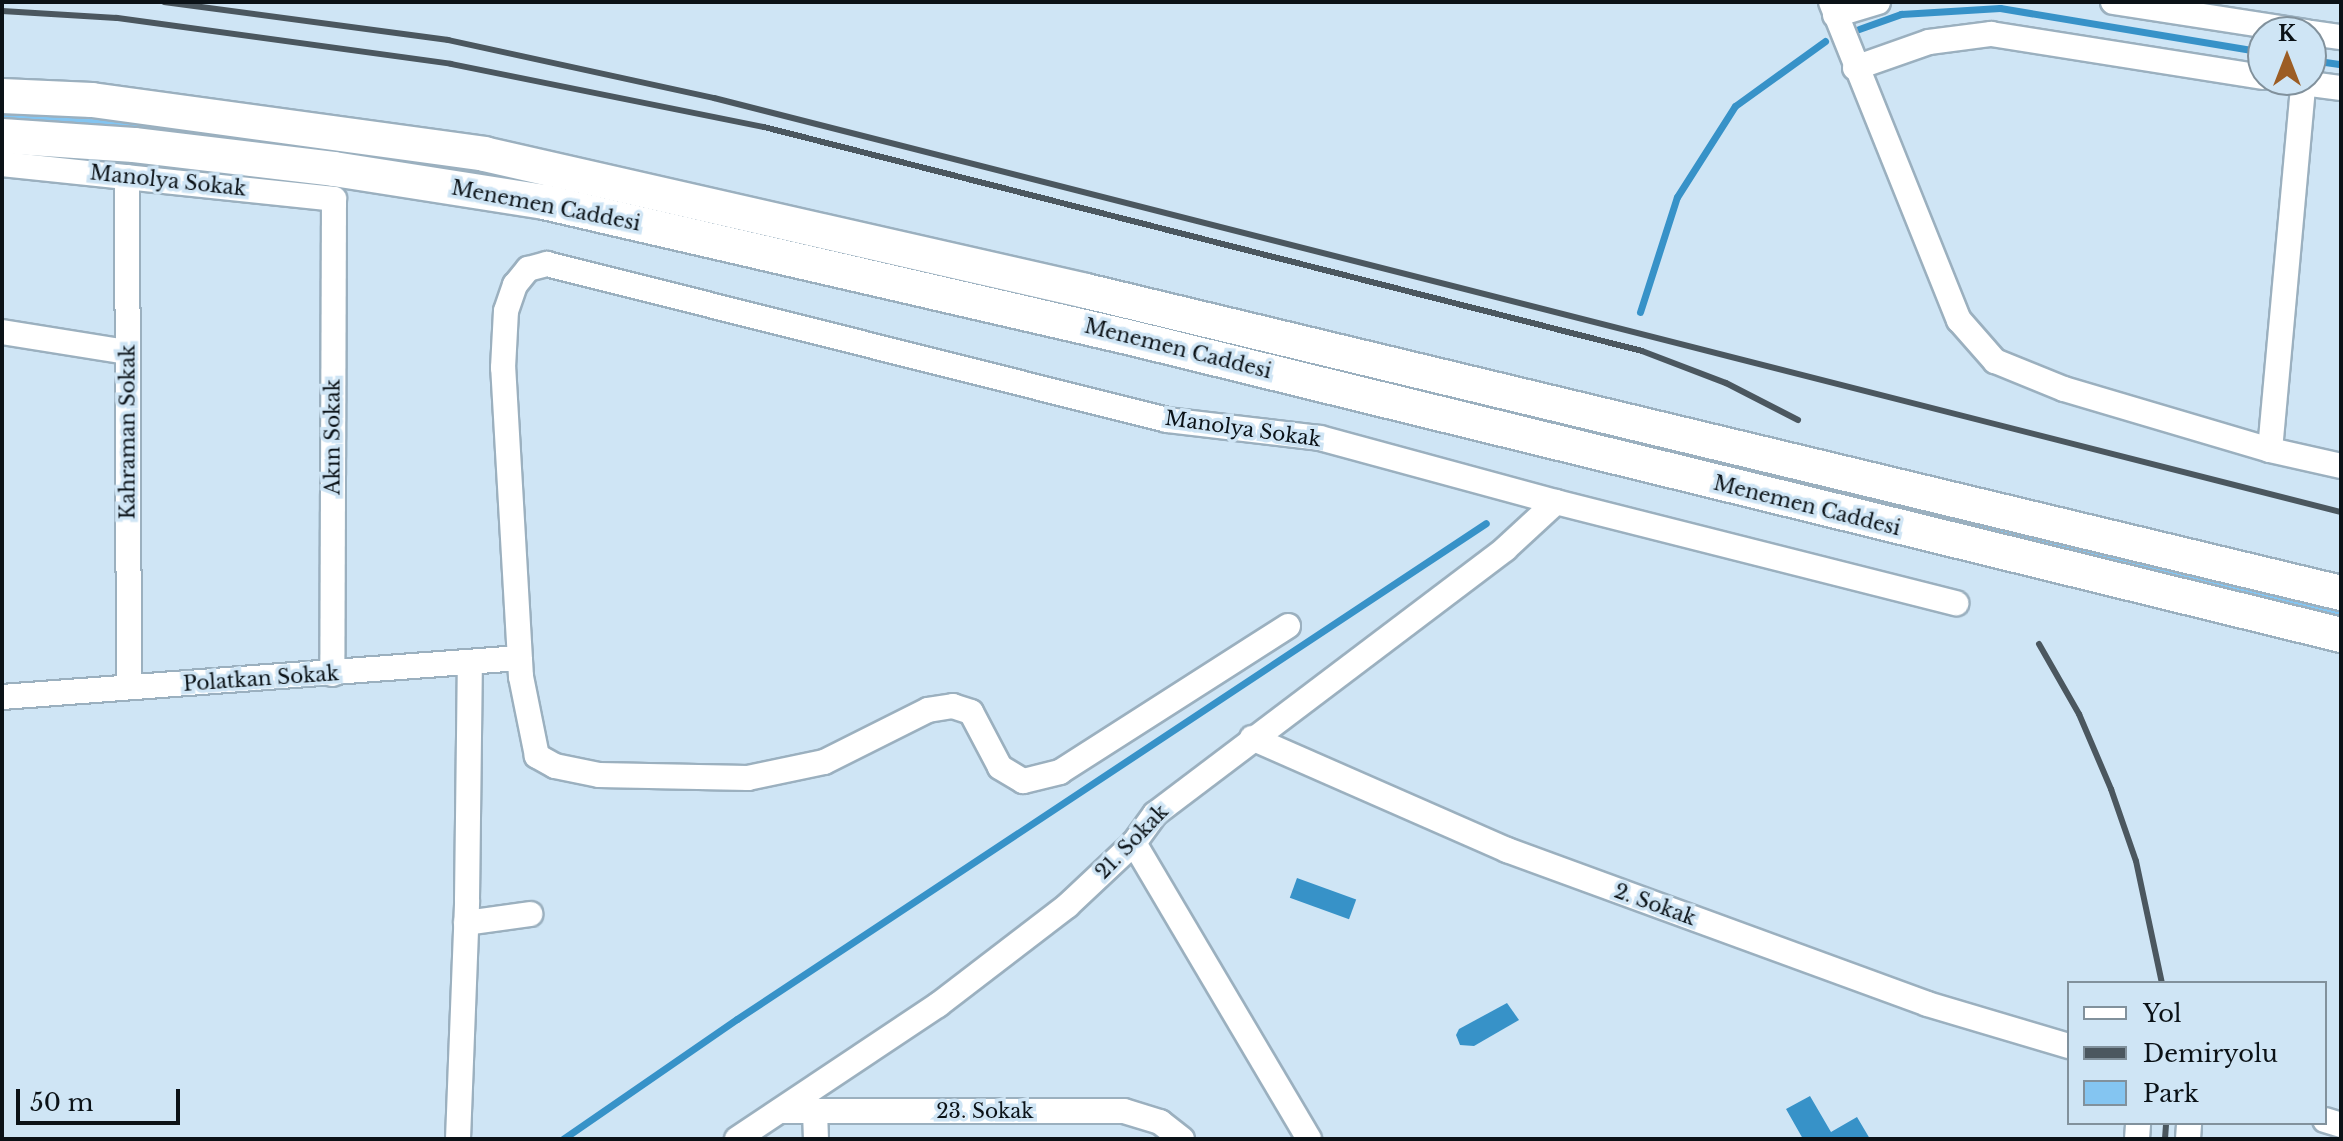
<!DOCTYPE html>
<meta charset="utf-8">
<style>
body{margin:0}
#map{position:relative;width:2343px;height:1141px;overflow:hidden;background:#cfe5f5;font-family:"Libre Baskerville",serif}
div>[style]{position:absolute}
.green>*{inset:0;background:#84c5f1}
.water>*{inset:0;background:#3792c8;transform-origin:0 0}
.stream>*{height:7px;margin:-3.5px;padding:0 3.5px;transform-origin:3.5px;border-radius:3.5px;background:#3792c8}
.roads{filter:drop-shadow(2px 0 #9bb0bf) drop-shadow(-2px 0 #9bb0bf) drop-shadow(0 2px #9bb0bf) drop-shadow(0 -2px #9bb0bf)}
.minor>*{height:24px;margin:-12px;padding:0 12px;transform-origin:12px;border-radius:12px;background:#fff}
.highway>*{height:34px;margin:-17px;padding:0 17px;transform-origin:17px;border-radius:17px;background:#fff}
.rail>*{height:6px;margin:-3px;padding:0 3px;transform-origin:3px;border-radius:3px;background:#4b575f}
span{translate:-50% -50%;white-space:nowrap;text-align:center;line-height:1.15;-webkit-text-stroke:7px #cfe5f5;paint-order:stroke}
.street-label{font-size:20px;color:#0b1217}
.frame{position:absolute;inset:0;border:4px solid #0b1217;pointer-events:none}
.legend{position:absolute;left:2067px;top:981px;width:260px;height:144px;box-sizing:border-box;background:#cfe5f5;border:2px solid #81919c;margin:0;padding:10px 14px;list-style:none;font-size:24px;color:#0b1217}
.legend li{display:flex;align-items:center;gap:16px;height:40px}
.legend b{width:40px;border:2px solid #81919c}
.north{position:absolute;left:2247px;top:16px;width:80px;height:80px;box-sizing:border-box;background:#cfe5f5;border:2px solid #81919c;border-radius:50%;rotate:0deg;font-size:22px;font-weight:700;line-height:32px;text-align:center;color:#0b1217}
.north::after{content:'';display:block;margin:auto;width:28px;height:36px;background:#9c5d24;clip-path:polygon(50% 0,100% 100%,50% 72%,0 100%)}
.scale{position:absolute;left:16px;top:1089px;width:164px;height:36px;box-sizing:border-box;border:4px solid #0b1217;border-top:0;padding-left:10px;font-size:24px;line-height:28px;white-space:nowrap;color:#0b1217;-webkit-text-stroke:6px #cfe5f5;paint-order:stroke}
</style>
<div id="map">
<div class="green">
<i style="clip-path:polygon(2px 111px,256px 134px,488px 167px,684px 205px,2341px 608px,2341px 619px,680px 214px,2px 120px)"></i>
</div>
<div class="water">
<i style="left:1297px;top:878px;width:63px;height:21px;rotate:20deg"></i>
<i style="clip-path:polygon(1507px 1003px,1519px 1020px,1474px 1046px,1460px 1045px,1456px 1035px,1459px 1029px)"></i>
<i style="clip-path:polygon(1810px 1096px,1831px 1132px,1857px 1117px,1870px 1139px,1803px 1139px,1786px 1109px)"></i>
</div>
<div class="stream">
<i style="left:1859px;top:29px;width:45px;rotate:-19.7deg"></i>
<i style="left:1901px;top:14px;width:99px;rotate:-3.5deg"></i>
<i style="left:2000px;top:8px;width:267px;rotate:9.5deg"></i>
<i style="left:2311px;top:60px;width:30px;rotate:8deg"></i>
<i style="left:1640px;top:312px;width:121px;rotate:-72.2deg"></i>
<i style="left:1677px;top:197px;width:108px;rotate:-57.5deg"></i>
<i style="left:1735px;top:106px;width:111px;rotate:-35.8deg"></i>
<i style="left:563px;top:1139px;width:211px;rotate:-34.6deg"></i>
<i style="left:737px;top:1019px;width:898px;rotate:-33.51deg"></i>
</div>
<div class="roads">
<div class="minor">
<i style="left:1831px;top:2px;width:343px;rotate:68.1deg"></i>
<i style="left:1959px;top:320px;width:55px;rotate:48.7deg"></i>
<i style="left:1995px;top:361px;width:74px;rotate:22.1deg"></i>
<i style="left:2064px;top:389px;width:215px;rotate:16.5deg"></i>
<i style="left:2270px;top:450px;width:73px;rotate:12.7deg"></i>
<i style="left:2113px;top:2px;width:196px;rotate:8.8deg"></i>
<i style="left:1835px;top:15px;width:45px;rotate:-16.8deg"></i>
<i style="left:2311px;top:33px;width:30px;rotate:8deg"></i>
<i style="left:1855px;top:68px;width:78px;rotate:-19.4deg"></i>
<i style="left:1929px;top:42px;width:63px;rotate:-7.4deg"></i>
<i style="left:1991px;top:34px;width:275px;rotate:9deg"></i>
<i style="left:2280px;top:80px;width:62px;rotate:7.5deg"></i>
<i style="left:2px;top:164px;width:334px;rotate:6deg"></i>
<i style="left:334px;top:199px;width:475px;rotate:90.2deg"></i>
<i style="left:127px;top:177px;width:510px;rotate:89.78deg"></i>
<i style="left:2px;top:332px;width:127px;rotate:9.1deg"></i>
<i style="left:2270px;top:450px;width:367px;rotate:-84.8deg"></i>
<i style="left:1288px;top:626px;width:271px;rotate:147.4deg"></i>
<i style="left:1060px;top:772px;width:38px;rotate:166deg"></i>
<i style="left:1023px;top:781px;width:27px;rotate:-149deg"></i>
<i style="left:1000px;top:767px;width:62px;rotate:-117.8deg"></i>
<i style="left:971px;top:712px;width:19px;rotate:-162deg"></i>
<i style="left:953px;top:706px;width:25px;rotate:171deg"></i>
<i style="left:928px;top:710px;width:116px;rotate:153.4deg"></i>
<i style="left:824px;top:762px;width:78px;rotate:168.1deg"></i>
<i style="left:748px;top:778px;width:149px;rotate:-178.8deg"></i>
<i style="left:599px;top:775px;width:45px;rotate:-168.4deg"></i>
<i style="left:555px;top:766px;width:21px;rotate:-151deg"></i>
<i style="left:537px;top:756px;width:81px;rotate:-101.4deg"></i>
<i style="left:521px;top:677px;width:310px;rotate:-93.3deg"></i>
<i style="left:503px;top:368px;width:57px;rotate:-87deg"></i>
<i style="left:506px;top:311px;width:28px;rotate:-71deg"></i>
<i style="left:515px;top:285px;width:21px;rotate:-51deg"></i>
<i style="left:528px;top:269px;width:20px;rotate:-15deg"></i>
<i style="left:547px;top:264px;width:639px;rotate:14.12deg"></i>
<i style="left:1167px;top:420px;width:154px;rotate:6.7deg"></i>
<i style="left:1320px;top:438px;width:245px;rotate:15.2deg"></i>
<i style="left:1556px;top:502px;width:413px;rotate:14.2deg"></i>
<i style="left:2px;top:697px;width:519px;rotate:-4.31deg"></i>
<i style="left:1252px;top:738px;width:279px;rotate:23.7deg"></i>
<i style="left:1507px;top:850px;width:447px;rotate:20.1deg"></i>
<i style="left:1927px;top:1004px;width:148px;rotate:16.5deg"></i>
<i style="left:1134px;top:843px;width:344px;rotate:59.4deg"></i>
<i style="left:466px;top:923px;width:65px;rotate:-8deg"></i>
<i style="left:780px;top:1111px;width:344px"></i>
<i style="left:1124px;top:1111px;width:38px;rotate:17deg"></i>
<i style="left:1160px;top:1122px;width:28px;rotate:38deg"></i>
<i style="left:815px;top:1111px;width:28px;rotate:88deg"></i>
<i style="left:2325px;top:1120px;width:17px;rotate:17deg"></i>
<i style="left:458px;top:1139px;width:239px;rotate:-87.8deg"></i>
<i style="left:467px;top:900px;width:238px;rotate:-89.3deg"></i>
<i style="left:737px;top:1139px;width:242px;rotate:-33.7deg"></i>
<i style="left:938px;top:1005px;width:163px;rotate:-37.5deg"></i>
<i style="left:1067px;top:906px;width:92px;rotate:-43.2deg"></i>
<i style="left:1134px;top:843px;width:36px;rotate:-54deg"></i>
<i style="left:1155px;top:814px;width:439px;rotate:-37.1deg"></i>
<i style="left:1505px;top:549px;width:69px;rotate:-42.7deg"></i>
<i style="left:2137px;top:1139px;width:16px;rotate:-86deg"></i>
<i style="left:2188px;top:1139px;width:16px;rotate:-86deg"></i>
</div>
<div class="highway">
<i style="left:2px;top:96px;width:90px;rotate:2.5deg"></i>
<i style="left:92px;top:100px;width:396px;rotate:7.8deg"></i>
<i style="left:484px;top:154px;width:617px;rotate:12.82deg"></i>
<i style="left:1086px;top:291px;width:1291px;rotate:13.53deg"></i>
<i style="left:2px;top:136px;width:132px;rotate:3.9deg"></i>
<i style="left:134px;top:145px;width:201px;rotate:6.8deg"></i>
<i style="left:334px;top:169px;width:213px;rotate:8.9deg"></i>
<i style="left:544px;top:202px;width:599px;rotate:13.02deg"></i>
<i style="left:1128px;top:337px;width:1249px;rotate:13.8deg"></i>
</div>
</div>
<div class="rail">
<i style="left:164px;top:2px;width:287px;rotate:7.6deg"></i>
<i style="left:448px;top:40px;width:272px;rotate:12.3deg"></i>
<i style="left:714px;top:98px;width:1679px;rotate:14.28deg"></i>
<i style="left:2px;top:11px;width:115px;rotate:3.5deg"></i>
<i style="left:117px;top:18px;width:337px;rotate:7.8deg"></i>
<i style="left:451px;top:64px;width:319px;rotate:11.4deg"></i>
<i style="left:764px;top:127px;width:906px;rotate:14.31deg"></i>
<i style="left:1642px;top:351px;width:90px;rotate:20.9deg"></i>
<i style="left:1726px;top:383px;width:81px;rotate:27.2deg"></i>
<i style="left:2039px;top:644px;width:81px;rotate:60.3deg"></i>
<i style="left:2079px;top:714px;width:82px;rotate:66.9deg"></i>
<i style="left:2111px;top:789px;width:76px;rotate:70.9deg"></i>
<i style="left:2136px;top:861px;width:125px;rotate:78deg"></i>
<i style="left:2165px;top:1139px;width:16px;rotate:-86deg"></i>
</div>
<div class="street-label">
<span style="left:168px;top:181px;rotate:6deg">Manolya Sokak</span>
<span style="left:546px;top:206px;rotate:11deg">Menemen Caddesi</span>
<span style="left:1178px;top:349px;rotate:14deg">Menemen Caddesi</span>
<span style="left:1243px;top:429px;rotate:8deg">Manolya Sokak</span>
<span style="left:128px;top:432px;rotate:-90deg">Kahraman Sokak</span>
<span style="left:333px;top:437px;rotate:-90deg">Akın Sokak</span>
<span style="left:1807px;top:506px;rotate:14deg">Menemen Caddesi</span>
<span style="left:261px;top:679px;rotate:-4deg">Polatkan Sokak</span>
<span style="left:1132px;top:842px;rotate:-46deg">21. Sokak</span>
<span style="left:1655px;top:905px;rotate:20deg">2. Sokak</span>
<span style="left:985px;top:1111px">23. Sokak</span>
</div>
<div class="frame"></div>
<ul class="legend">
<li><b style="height:10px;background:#fff"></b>Yol</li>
<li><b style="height:10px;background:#4b575f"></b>Demiryolu</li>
<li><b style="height:22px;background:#84c5f1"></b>Park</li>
</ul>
<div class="north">K</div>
<div class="scale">50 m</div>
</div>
